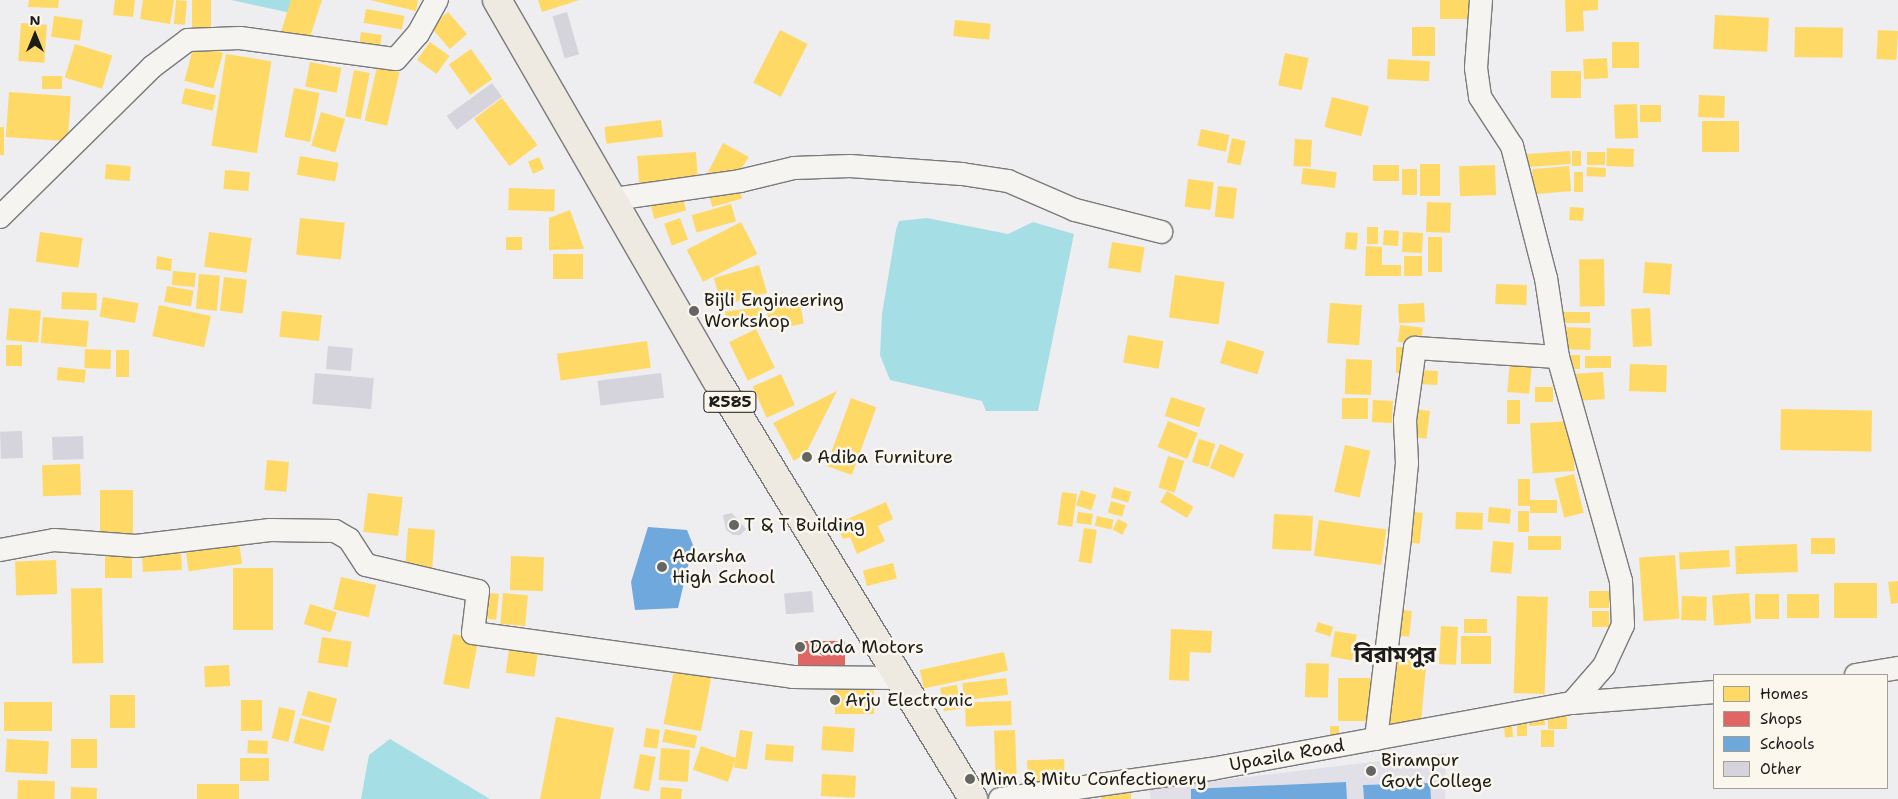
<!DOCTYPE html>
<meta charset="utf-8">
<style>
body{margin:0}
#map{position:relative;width:1898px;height:799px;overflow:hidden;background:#eeedef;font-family:"Shantell Sans","Noto Sans Bengali",sans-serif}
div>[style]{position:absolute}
.built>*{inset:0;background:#e1e0e8}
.water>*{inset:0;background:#a6dee5}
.homes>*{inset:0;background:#ffd966;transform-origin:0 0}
.shops>*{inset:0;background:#e06666;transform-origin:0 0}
.schools>*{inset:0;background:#6fa8dc}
.building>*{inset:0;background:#d5d4dc;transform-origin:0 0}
.roads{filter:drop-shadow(1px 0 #7a7a7b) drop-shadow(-1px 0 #7a7a7b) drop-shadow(0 1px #7a7a7b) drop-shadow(0 -1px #7a7a7b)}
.minor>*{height:22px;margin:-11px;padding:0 11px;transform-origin:11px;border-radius:11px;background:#f5f4f1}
.major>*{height:28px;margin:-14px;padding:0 14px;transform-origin:14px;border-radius:14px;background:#eeeae1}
.dots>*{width:14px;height:14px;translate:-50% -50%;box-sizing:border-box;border:2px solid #fbf7ec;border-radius:50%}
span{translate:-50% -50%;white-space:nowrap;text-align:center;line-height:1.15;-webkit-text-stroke:5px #fbf7ec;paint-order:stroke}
.shield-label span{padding:1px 4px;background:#fbf7ec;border:1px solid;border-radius:4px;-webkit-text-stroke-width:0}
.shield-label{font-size:16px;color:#1c1c1c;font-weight:700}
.poi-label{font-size:18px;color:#1c1c1c}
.left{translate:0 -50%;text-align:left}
.street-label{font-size:18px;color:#1c1c1c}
.district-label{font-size:22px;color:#1c1c1c;font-weight:700}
.legend{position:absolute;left:1713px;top:674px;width:175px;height:115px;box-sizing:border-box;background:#fbf7ec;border:1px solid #a29f99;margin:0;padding:6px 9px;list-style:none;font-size:15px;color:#1c1c1c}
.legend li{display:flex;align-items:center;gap:10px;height:25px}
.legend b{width:25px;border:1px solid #a29f99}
.north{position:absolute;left:10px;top:10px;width:50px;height:50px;-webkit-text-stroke:4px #fbf7ec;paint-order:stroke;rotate:0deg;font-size:14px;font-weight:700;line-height:20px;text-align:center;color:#1c1c1c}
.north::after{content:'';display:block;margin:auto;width:18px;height:22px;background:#1c1c1c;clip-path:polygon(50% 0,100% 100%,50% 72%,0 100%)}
</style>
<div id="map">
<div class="built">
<i style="clip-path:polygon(1446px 753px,1445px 799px,1151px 799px,1149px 789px)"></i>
</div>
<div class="water">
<i style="clip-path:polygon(231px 0,321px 0,314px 18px)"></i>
<i style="clip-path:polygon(927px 218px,1008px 234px,1033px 222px,1074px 234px,1038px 411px,986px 411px,982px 401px,890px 380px,880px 355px,882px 314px,896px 230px,899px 221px)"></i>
<i style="clip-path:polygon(390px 739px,490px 799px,361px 799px,369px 755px)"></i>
</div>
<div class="homes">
<i style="clip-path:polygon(29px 0,59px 0,58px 8px,28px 7px)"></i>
<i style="clip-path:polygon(115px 0,135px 0,133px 17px,113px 15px)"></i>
<i style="clip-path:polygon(143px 0,174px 0,170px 24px,140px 19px)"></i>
<i style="left:176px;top:0;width:11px;height:24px;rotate:5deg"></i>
<i style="left:192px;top:0;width:19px;height:28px"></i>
<i style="clip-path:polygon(291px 0,322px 0,307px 46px,279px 38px)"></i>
<i style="clip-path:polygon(370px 0,418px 0,416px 11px)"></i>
<i style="clip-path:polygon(538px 0,579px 0,542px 12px)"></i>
<i style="left:1440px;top:0;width:34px;height:19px"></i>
<i style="clip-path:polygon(1565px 0,1598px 0,1598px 10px,1583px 11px,1584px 31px,1566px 32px)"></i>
<i style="left:366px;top:9px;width:39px;height:14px;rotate:10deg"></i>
<i style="left:448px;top:12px;width:29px;height:23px;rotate:49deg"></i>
<i style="left:1715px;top:15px;width:54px;height:34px;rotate:3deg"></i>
<i style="left:54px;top:16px;width:29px;height:21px;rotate:8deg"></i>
<i style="left:955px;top:20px;width:36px;height:16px;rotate:6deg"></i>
<i style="left:21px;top:23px;width:26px;height:38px;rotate:4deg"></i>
<i style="left:1412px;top:27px;width:23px;height:29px"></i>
<i style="left:1795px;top:27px;width:48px;height:30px;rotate:1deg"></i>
<i style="left:780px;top:30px;width:31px;height:59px;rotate:27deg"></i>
<i style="left:1878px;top:30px;width:20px;height:29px;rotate:3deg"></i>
<i style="left:361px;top:32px;width:21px;height:11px;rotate:8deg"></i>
<i style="left:430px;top:42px;width:24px;height:22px;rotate:36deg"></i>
<i style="left:1612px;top:42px;width:27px;height:26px"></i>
<i style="left:75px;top:44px;width:39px;height:35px;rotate:17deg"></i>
<i style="left:194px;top:45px;width:30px;height:37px;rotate:15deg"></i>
<i style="left:471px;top:49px;width:37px;height:27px;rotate:55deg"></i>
<i style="left:1285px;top:53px;width:24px;height:33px;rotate:12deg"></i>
<i style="left:226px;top:54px;width:46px;height:93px;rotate:9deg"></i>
<i style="left:1607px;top:58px;width:20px;height:24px;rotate:87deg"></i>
<i style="left:1388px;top:59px;width:42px;height:20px;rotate:3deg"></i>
<i style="left:310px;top:62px;width:32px;height:25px;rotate:11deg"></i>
<i style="left:377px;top:67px;width:23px;height:55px;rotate:13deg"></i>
<i style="left:354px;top:70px;width:16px;height:47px;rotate:11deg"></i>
<i style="left:1551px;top:71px;width:30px;height:27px"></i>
<i style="left:42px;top:76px;width:20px;height:13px"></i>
<i style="left:185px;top:88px;width:32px;height:16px;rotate:13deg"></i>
<i style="left:294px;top:88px;width:26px;height:50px;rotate:11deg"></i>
<i style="left:9px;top:92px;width:62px;height:45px;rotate:4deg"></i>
<i style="left:1699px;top:95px;width:26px;height:22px;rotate:2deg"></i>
<i style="left:1332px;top:97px;width:38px;height:31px;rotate:14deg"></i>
<i style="left:502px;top:98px;width:59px;height:35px;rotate:53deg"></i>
<i style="left:1637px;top:104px;width:34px;height:23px;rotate:88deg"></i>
<i style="left:1640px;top:105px;width:21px;height:17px"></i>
<i style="left:321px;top:112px;width:25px;height:35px;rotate:16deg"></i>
<i style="left:661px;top:120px;width:17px;height:57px;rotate:83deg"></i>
<i style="left:1702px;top:121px;width:37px;height:31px"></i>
<i style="left:0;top:127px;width:4px;height:28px"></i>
<i style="left:1201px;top:129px;width:29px;height:17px;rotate:12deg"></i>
<i style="left:1232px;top:138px;width:14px;height:25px;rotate:12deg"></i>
<i style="left:1295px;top:139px;width:17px;height:27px;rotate:3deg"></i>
<i style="clip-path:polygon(723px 143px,749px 157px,735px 178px,704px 180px)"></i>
<i style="left:1607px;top:148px;width:27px;height:18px;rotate:2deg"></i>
<i style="left:1570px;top:151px;width:13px;height:46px;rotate:86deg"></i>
<i style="left:1572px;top:151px;width:9px;height:15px"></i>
<i style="left:696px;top:152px;width:32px;height:59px;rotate:86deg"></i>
<i style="left:1587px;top:152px;width:18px;height:13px"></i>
<i style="left:300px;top:156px;width:39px;height:19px;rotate:10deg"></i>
<i style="left:539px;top:157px;width:13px;height:12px;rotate:67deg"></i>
<i style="left:106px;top:164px;width:25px;height:15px;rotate:5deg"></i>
<i style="left:1420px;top:164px;width:20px;height:32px"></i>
<i style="left:1373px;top:165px;width:26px;height:16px"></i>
<i style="left:1495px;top:165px;width:30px;height:36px;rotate:88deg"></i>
<i style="left:1569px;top:166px;width:25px;height:37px;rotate:85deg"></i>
<i style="left:1587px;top:167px;width:19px;height:9px;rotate:3deg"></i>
<i style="left:1303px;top:168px;width:34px;height:16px;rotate:7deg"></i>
<i style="left:1402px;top:169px;width:15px;height:26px"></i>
<i style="left:225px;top:170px;width:25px;height:19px;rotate:5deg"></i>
<i style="left:1574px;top:172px;width:9px;height:20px"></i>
<i style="left:1188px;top:179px;width:26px;height:28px;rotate:7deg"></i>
<i style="left:738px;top:184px;width:15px;height:31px;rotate:74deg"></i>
<i style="left:1218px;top:186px;width:19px;height:31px;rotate:6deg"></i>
<i style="left:509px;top:188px;width:46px;height:22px;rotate:2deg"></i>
<i style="left:682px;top:195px;width:16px;height:33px;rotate:75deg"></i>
<i style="left:1427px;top:202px;width:24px;height:30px;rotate:2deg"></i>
<i style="left:731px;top:204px;width:18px;height:41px;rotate:74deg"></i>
<i style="left:1570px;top:207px;width:14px;height:13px;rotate:4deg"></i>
<i style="clip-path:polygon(570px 210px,584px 249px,549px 250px,549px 218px)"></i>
<i style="left:300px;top:218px;width:45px;height:37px;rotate:6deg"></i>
<i style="left:680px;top:218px;width:23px;height:17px;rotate:70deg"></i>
<i style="left:741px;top:222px;width:36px;height:61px;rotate:63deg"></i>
<i style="left:1367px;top:227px;width:11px;height:17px"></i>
<i style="left:1384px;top:230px;width:15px;height:15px;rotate:4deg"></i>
<i style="left:40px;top:232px;width:43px;height:30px;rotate:8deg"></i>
<i style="left:209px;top:232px;width:43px;height:35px;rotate:8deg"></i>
<i style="left:1346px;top:232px;width:12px;height:17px;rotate:5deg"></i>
<i style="left:1403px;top:232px;width:20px;height:20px;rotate:3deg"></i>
<i style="left:506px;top:237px;width:16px;height:13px"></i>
<i style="left:1428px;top:237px;width:14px;height:35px"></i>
<i style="left:1112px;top:242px;width:33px;height:26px;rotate:9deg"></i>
<i style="clip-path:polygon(1366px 246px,1382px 247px,1382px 265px,1401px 265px,1401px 276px,1365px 276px)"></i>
<i style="left:553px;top:254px;width:30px;height:25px"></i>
<i style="clip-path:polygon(157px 256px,172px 259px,171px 271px,156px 269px)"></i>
<i style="left:1404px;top:256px;width:18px;height:20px"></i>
<i style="left:1604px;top:259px;width:47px;height:25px;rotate:89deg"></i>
<i style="left:1645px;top:262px;width:27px;height:31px;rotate:4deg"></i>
<i style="left:759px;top:265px;width:29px;height:47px;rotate:74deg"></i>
<i style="left:173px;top:271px;width:23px;height:14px;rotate:5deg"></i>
<i style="left:199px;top:274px;width:21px;height:35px;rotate:5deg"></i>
<i style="left:1175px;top:275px;width:50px;height:43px;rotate:8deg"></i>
<i style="left:224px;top:277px;width:23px;height:34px;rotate:7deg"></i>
<i style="left:1496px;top:284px;width:31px;height:20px;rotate:2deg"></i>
<i style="left:167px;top:286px;width:27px;height:16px;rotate:10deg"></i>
<i style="left:62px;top:292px;width:35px;height:17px;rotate:2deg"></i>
<i style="left:103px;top:297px;width:36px;height:20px;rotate:10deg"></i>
<i style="left:799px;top:299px;width:25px;height:34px;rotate:79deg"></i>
<i style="left:1330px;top:303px;width:32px;height:40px;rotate:4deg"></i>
<i style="left:1424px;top:303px;width:19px;height:26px;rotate:87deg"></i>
<i style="left:159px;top:305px;width:53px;height:32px;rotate:12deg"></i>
<i style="left:762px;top:307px;width:17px;height:37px;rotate:83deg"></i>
<i style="left:9px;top:308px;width:32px;height:32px;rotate:5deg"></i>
<i style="left:1650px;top:308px;width:38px;height:19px;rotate:87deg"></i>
<i style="left:282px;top:311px;width:40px;height:26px;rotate:6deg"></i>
<i style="left:1562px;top:312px;width:28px;height:11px"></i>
<i style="left:43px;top:317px;width:46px;height:26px;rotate:5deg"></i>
<i style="left:1400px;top:325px;width:23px;height:17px;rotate:7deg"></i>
<i style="left:1563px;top:327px;width:28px;height:22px;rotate:2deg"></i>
<i style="left:756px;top:329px;width:43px;height:30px;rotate:64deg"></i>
<i style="left:1128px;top:335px;width:36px;height:28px;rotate:10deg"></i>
<i style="left:1227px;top:340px;width:39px;height:24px;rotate:17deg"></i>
<i style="left:647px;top:341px;width:27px;height:91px;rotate:82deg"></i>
<i style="left:6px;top:345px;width:16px;height:21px"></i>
<i style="left:1396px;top:347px;width:13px;height:26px"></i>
<i style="left:85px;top:349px;width:26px;height:19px;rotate:2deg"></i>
<i style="left:116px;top:350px;width:13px;height:27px"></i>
<i style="left:1565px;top:355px;width:15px;height:14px"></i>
<i style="left:1611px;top:356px;width:12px;height:26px;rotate:90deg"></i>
<i style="left:1346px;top:359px;width:26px;height:35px;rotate:2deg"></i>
<i style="left:1510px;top:361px;width:22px;height:31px;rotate:5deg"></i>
<i style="left:1630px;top:364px;width:37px;height:27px;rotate:2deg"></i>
<i style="left:58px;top:367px;width:28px;height:13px;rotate:6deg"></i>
<i style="left:1419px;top:370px;width:19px;height:14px;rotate:3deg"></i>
<i style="left:1603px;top:372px;width:27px;height:33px;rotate:86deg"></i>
<i style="left:781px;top:374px;width:34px;height:31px;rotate:66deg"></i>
<i style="left:1535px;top:387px;width:18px;height:15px"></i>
<i style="clip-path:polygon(837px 391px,806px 453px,794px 461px,773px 423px)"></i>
<i style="left:1171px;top:397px;width:36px;height:20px;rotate:18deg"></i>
<i style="left:851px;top:398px;width:27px;height:72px;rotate:20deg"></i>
<i style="left:1342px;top:398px;width:26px;height:21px"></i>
<i style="left:1373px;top:400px;width:20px;height:22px;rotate:3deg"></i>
<i style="left:1507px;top:400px;width:13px;height:24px"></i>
<i style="left:1414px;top:409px;width:16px;height:28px;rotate:7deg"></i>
<i style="left:1781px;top:409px;width:91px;height:41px;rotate:1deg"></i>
<i style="left:1168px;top:421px;width:32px;height:28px;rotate:22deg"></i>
<i style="left:1572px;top:421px;width:50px;height:42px;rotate:87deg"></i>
<i style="left:1199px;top:439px;width:17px;height:24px;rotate:17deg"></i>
<i style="left:1220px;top:444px;width:26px;height:26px;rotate:23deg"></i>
<i style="left:1345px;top:445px;width:26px;height:48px;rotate:13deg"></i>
<i style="left:1168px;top:456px;width:17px;height:33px;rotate:17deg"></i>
<i style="left:267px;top:460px;width:22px;height:30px;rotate:5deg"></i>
<i style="left:80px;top:464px;width:31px;height:38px;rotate:88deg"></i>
<i style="left:1574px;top:474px;width:40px;height:20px;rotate:76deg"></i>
<i style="left:1518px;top:479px;width:12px;height:27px"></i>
<i style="left:1114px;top:487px;width:18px;height:11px;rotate:16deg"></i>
<i style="left:133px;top:490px;width:50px;height:33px;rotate:90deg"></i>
<i style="left:1081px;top:490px;width:16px;height:16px;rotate:18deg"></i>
<i style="left:1167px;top:491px;width:31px;height:13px;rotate:31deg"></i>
<i style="left:1062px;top:492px;width:15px;height:33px;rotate:8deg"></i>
<i style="left:368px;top:493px;width:35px;height:39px;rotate:7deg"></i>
<i style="left:1530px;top:500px;width:27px;height:13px"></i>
<i style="left:1111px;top:501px;width:15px;height:12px;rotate:16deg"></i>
<i style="clip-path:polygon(886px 502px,893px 519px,878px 526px,885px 541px,857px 554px,850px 537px,843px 539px,836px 524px)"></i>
<i style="left:1489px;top:507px;width:22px;height:15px;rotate:5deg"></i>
<i style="left:1405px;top:511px;width:18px;height:31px;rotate:6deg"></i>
<i style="left:1518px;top:511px;width:11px;height:21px"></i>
<i style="left:1078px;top:512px;width:15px;height:11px;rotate:8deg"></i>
<i style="left:1456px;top:512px;width:27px;height:17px;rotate:2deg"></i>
<i style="left:1274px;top:514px;width:39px;height:35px;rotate:3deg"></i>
<i style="left:1097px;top:516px;width:17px;height:10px;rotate:13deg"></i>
<i style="left:1118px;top:519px;width:11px;height:12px;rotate:27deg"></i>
<i style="left:1319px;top:520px;width:68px;height:36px;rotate:8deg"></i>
<i style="left:408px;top:528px;width:27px;height:42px;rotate:4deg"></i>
<i style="left:1084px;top:528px;width:13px;height:34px;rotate:9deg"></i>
<i style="left:1528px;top:536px;width:33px;height:14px"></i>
<i style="left:1811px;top:538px;width:24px;height:16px"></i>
<i style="left:1493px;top:541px;width:21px;height:31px;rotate:5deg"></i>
<i style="left:239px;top:542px;width:22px;height:54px;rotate:82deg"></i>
<i style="left:1797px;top:544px;width:28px;height:62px;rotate:88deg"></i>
<i style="left:105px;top:549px;width:27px;height:29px"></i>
<i style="left:1729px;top:550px;width:17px;height:50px;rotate:87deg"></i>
<i style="left:181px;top:553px;width:17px;height:39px;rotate:87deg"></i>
<i style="left:1675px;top:555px;width:64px;height:36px;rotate:86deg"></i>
<i style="left:511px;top:556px;width:33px;height:34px;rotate:2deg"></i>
<i style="left:56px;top:560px;width:34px;height:41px;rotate:88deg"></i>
<i style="left:893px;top:563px;width:16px;height:31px;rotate:76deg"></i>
<i style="left:233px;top:568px;width:40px;height:62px"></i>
<i style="left:341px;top:577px;width:36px;height:33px;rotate:13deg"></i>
<i style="clip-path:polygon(1898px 581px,1898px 603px,1891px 604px,1888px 582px)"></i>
<i style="left:1834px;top:583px;width:43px;height:35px"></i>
<i style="left:102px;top:588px;width:75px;height:31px;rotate:89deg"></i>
<i style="left:1589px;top:591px;width:20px;height:17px"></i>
<i style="left:480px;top:592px;width:19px;height:26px;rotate:6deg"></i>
<i style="left:503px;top:593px;width:25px;height:31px;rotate:5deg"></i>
<i style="left:1749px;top:593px;width:30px;height:37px;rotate:86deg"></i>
<i style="left:1755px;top:594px;width:24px;height:25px"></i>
<i style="left:1787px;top:594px;width:32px;height:24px"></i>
<i style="left:1517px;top:596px;width:31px;height:97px;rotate:2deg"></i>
<i style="left:1682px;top:596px;width:25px;height:24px;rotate:2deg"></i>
<i style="left:310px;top:604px;width:28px;height:21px;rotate:17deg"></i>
<i style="left:1394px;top:609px;width:18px;height:26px;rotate:6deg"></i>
<i style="left:1592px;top:611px;width:17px;height:16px"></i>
<i style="left:1464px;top:619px;width:23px;height:14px"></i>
<i style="left:1318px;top:622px;width:16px;height:10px;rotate:18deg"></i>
<i style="left:1441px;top:626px;width:17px;height:38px;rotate:3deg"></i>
<i style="clip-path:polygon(1171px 629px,1212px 631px,1211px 653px,1190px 652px,1189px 681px,1169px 680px)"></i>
<i style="left:1335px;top:631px;width:22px;height:26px;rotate:10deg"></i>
<i style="left:453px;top:634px;width:26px;height:51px;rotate:11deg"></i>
<i style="left:1461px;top:636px;width:30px;height:28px"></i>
<i style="left:322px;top:637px;width:30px;height:26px;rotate:9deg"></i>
<i style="left:510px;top:642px;width:29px;height:31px;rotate:8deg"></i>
<i style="left:1004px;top:652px;width:19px;height:86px;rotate:78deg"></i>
<i style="left:1392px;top:653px;width:35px;height:73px;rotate:5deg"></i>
<i style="left:1306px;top:663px;width:23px;height:34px;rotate:2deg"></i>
<i style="left:229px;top:665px;width:21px;height:25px;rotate:87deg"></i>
<i style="left:675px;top:665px;width:38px;height:60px;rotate:11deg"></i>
<i style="left:1006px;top:678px;width:17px;height:44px;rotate:83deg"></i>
<i style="left:1338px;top:678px;width:32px;height:43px"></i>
<i style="left:835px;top:683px;width:39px;height:31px"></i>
<i style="left:957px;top:685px;width:24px;height:17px;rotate:81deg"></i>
<i style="left:308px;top:691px;width:30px;height:25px;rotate:15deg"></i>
<i style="left:110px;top:695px;width:25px;height:33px"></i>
<i style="left:241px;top:700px;width:21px;height:31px"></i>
<i style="left:1011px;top:701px;width:24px;height:46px;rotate:88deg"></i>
<i style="left:4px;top:702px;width:48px;height:29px"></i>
<i style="left:279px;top:707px;width:17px;height:32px;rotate:13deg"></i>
<i style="left:1567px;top:708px;width:21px;height:19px;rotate:90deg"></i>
<i style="left:1544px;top:710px;width:15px;height:16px;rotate:86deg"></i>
<i style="clip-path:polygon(556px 717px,614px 728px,600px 799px,540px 799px)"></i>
<i style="left:300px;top:718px;width:31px;height:26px;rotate:15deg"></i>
<i style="left:1517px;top:719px;width:10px;height:17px"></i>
<i style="left:1512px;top:723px;width:14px;height:8px;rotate:86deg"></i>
<i style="left:823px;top:726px;width:32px;height:24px;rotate:4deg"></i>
<i style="left:1330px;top:726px;width:9px;height:17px"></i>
<i style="left:646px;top:728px;width:14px;height:19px;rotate:8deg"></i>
<i style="left:665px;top:729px;width:33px;height:13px;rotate:12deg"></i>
<i style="left:740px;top:730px;width:13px;height:38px;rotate:9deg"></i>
<i style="left:1015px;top:730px;width:48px;height:21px;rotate:88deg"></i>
<i style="left:1541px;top:730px;width:13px;height:17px"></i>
<i style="left:7px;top:739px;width:42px;height:33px;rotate:3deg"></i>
<i style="left:97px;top:739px;width:29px;height:26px;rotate:90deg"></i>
<i style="left:248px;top:740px;width:20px;height:13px;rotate:3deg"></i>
<i style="left:766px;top:744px;width:28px;height:16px;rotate:4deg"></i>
<i style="left:701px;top:746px;width:37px;height:25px;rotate:19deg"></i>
<i style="left:661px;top:748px;width:29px;height:32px;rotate:4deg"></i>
<i style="left:640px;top:754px;width:16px;height:35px;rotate:11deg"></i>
<i style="left:269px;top:758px;width:23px;height:29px;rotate:90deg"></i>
<i style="left:1064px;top:759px;width:23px;height:37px;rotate:88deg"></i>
<i style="left:822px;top:774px;width:34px;height:22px;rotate:3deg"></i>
<i style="left:18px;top:780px;width:37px;height:19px;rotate:2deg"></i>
<i style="left:197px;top:784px;width:42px;height:15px"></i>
<i style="left:71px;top:787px;width:26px;height:12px;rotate:2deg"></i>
<i style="clip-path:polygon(661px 787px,682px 789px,681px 799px,660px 799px)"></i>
<i style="clip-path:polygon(1131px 791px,1131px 799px,1101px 799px,1100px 793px)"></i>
</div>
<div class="shops">
<i style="left:845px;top:641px;width:27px;height:47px;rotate:90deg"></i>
</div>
<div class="schools">
<i style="clip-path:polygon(648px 527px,687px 530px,693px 545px,678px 608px,635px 610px,631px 582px)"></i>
<i style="clip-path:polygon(1346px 782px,1347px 799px,1191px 799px,1191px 789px)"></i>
<i style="clip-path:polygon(1430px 783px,1431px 799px,1364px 799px,1363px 785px)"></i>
</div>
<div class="building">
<i style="left:567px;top:12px;width:44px;height:15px;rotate:74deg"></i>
<i style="left:492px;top:83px;width:17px;height:56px;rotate:54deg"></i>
<i style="left:328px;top:346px;width:25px;height:23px;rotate:5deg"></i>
<i style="left:315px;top:373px;width:59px;height:31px;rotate:5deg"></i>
<i style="left:661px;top:373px;width:25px;height:64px;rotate:83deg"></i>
<i style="left:22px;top:431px;width:27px;height:22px;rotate:88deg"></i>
<i style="left:83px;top:436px;width:23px;height:31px;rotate:88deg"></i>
<i style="clip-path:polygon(732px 513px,746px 529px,740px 535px,733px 535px,726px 530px,723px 515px)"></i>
<i style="left:812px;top:591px;width:21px;height:28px;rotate:85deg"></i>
</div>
<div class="roads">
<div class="minor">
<i style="left:1481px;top:0;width:68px;rotate:94.2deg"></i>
<i style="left:1476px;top:68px;width:29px;rotate:82deg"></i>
<i style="left:1480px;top:97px;width:59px;rotate:56.9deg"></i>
<i style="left:1512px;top:146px;width:136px;rotate:75.6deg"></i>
<i style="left:1546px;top:278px;width:80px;rotate:81.4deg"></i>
<i style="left:1558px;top:357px;width:233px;rotate:74.3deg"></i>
<i style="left:1621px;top:581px;width:44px;rotate:87.4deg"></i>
<i style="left:1623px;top:625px;width:45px;rotate:114.9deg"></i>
<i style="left:1604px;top:666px;width:49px;rotate:130.9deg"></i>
<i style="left:614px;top:199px;width:127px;rotate:-8.1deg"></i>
<i style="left:740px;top:181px;width:56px;rotate:-13.5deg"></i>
<i style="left:794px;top:168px;width:56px;rotate:-2deg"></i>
<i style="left:850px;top:166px;width:112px;rotate:4.1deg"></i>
<i style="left:962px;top:174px;width:47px;rotate:8.7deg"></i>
<i style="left:1008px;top:181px;width:73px;rotate:23.4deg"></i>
<i style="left:1075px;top:210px;width:89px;rotate:14.3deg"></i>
<i style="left:0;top:217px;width:214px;rotate:-44.6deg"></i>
<i style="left:152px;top:67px;width:45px;rotate:-36.9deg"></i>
<i style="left:188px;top:40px;width:52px;rotate:-2.2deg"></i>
<i style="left:240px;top:38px;width:157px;rotate:7.7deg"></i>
<i style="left:396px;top:59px;width:33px;rotate:-49deg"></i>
<i style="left:418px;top:34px;width:39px;rotate:-61deg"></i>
<i style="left:0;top:550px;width:55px;rotate:-10.5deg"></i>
<i style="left:54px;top:540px;width:82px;rotate:4.2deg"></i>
<i style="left:136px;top:546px;width:135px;rotate:-6.8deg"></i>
<i style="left:270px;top:530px;width:65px;rotate:0.9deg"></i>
<i style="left:335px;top:531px;width:16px;rotate:30deg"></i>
<i style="left:349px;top:539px;width:31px;rotate:57deg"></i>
<i style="left:366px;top:565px;width:115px;rotate:13.1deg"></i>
<i style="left:478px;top:591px;width:42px;rotate:96.8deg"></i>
<i style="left:473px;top:633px;width:323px;rotate:7.8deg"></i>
<i style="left:793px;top:677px;width:103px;rotate:0.6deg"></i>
<i style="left:1856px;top:675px;width:43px;rotate:-9.5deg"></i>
<i style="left:1376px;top:739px;width:203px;rotate:-83.2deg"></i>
<i style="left:1400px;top:537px;width:74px;rotate:-84.6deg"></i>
<i style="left:1407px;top:463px;width:43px;rotate:-92.7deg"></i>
<i style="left:1405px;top:420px;width:73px;rotate:-82.1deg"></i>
<i style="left:1415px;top:348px;width:143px;rotate:3.6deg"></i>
<i style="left:1000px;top:799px;width:213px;rotate:-8.1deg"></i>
<i style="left:1211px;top:769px;width:367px;rotate:-10.4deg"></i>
<i style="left:1572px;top:703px;width:142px;rotate:-4.4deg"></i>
</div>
<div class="major">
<i style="left:497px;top:0;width:438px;rotate:60deg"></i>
<i style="left:716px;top:379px;width:492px;rotate:58.5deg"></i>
</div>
</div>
<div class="dots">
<i style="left:694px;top:311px;background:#666566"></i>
<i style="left:807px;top:457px;background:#666566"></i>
<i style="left:734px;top:525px;background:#666566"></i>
<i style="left:662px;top:567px;background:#666566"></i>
<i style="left:800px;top:647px;background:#666566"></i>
<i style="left:835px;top:700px;background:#666566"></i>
<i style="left:1371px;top:771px;background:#666566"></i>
<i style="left:970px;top:779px;background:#666566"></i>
</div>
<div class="shield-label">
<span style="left:730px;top:402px">R585</span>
</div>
<div class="poi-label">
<span class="left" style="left:704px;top:311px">Bijli Engineering<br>Workshop</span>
<span class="left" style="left:817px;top:457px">Adiba Furniture</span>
<span class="left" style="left:744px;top:525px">T &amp; T Building</span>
<span class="left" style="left:672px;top:567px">Adarsha<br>High School</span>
<span class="left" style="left:810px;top:647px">Dada Motors</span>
<span class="left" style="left:845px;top:700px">Arju Electronic</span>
<span class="left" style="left:1381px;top:771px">Birampur<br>Govt College</span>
<span class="left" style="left:980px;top:779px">Mim &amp; Mitu Confectionery</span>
</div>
<div class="street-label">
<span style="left:1287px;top:755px;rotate:-10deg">Upazila Road</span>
</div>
<div class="district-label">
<span style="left:1395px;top:655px">বিরামপুর</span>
</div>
<ul class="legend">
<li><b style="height:14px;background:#ffd966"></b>Homes</li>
<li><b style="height:14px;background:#e06666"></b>Shops</li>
<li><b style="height:14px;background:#6fa8dc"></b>Schools</li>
<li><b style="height:14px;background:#d5d4dc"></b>Other</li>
</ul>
<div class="north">N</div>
</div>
